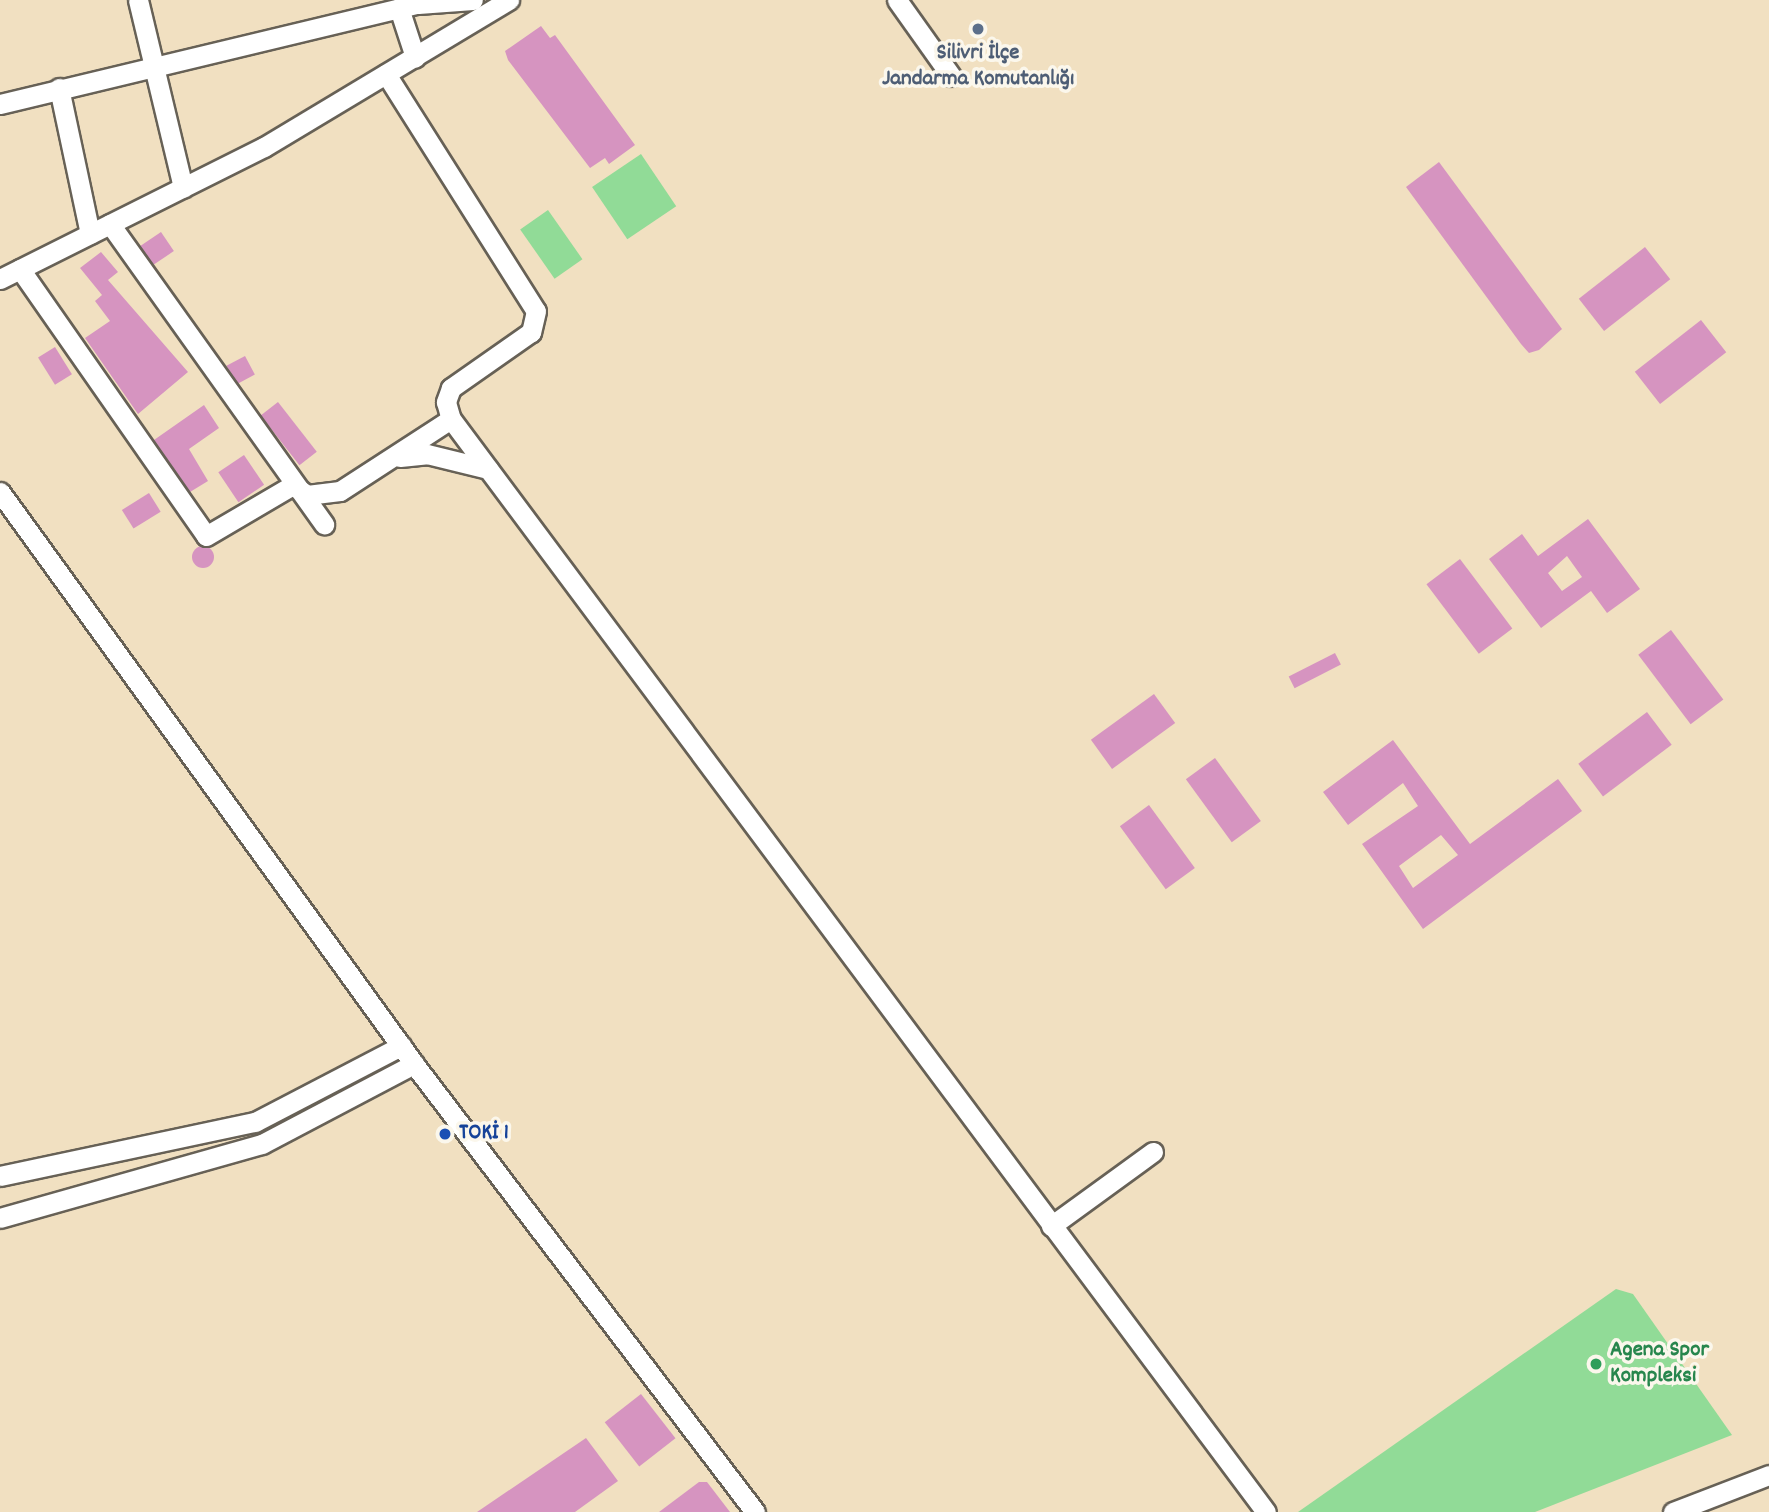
<!DOCTYPE html>
<meta charset="utf-8">
<style>
body{margin:0}
#map{position:relative;width:1769px;height:1512px;overflow:hidden;background:#f1e0c1;font-family:Dekko,sans-serif}
div>[style]{position:absolute}
.green>*{inset:0;background:#91db97;transform-origin:0 0}
.building>*{inset:0;background:#d694c0;transform-origin:0 0}
.round{border-radius:50%}
.roads{filter:drop-shadow(2px 0 #676156) drop-shadow(-2px 0 #676156) drop-shadow(0 2px #676156) drop-shadow(0 -2px #676156)}
.minor>*{height:19px;margin:-9.5px;padding:0 9.5px;transform-origin:9.5px;border-radius:9.5px;background:#fff}
.dots>*{width:19px;height:19px;translate:-50% -50%;box-sizing:border-box;border:4px solid #fbf7ec;border-radius:50%}
span{translate:-50% -50%;white-space:nowrap;text-align:center;line-height:1.15;-webkit-text-stroke:7px #fbf7ec;paint-order:stroke}
.service-label{font-size:23px;color:#4e5e75;font-weight:700}
.transit-label{font-size:23px;color:#164399;font-weight:700}
.left{translate:0 -50%;text-align:left}
.leisure-label{font-size:23px;color:#27864d;font-weight:700}
</style>
<div id="map">
<div class="green">
<i style="left:641px;top:154px;width:63px;height:59px;rotate:56deg"></i>
<i style="left:548px;top:210px;width:60px;height:34px;rotate:55deg"></i>
<i style="clip-path:polygon(1616px 1289px,1633px 1294px,1732px 1435px,1535px 1512px,1298px 1512px)"></i>
</div>
<div class="building">
<i style="clip-path:polygon(541px 26px,550px 38px,555px 35px,635px 145px,609px 164px,605px 158px,590px 168px,508px 60px,505px 51px)"></i>
<i style="clip-path:polygon(1439px 162px,1562px 329px,1539px 350px,1529px 353px,1521px 344px,1406px 187px)"></i>
<i style="left:161px;top:232px;width:23px;height:25px;rotate:56deg"></i>
<i style="left:1645px;top:247px;width:41px;height:84px;rotate:52deg"></i>
<i style="clip-path:polygon(101px 252px,118px 272px,108px 280px,188px 372px,138px 414px,85px 338px,110px 321px,95px 301px,102px 295px,80px 268px)"></i>
<i style="left:1701px;top:320px;width:41px;height:84px;rotate:52deg"></i>
<i style="left:55px;top:347px;width:32px;height:20px;rotate:58deg"></i>
<i style="left:245px;top:356px;width:21px;height:21px;rotate:62deg"></i>
<i style="left:278px;top:402px;width:63px;height:22px;rotate:52deg"></i>
<i style="clip-path:polygon(204px 405px,219px 428px,189px 449px,208px 481px,190px 492px,154px 440px)"></i>
<i style="left:244px;top:455px;width:36px;height:31px;rotate:56deg"></i>
<i style="left:149px;top:493px;width:22px;height:32px;rotate:58deg"></i>
<i style="clip-path:polygon(evenodd,1588px 519px,1640px 589px,1607px 613px,1591px 591px,1541px 628px,1489px 559px,1522px 534px,1538px 556px,1588px 519px,1567px 556px,1582px 577px,1562px 591px,1548px 573px,1567px 556px)"></i>
<i class="round" style="left:192px;top:546px;width:22px;height:22px"></i>
<i style="left:1460px;top:559px;width:87px;height:42px;rotate:53deg"></i>
<i style="left:1671px;top:630px;width:87px;height:41px;rotate:53deg"></i>
<i style="left:1335px;top:653px;width:13px;height:52px;rotate:63deg"></i>
<i style="left:1154px;top:694px;width:36px;height:78px;rotate:54deg"></i>
<i style="left:1647px;top:712px;width:41px;height:86px;rotate:53deg"></i>
<i style="clip-path:polygon(evenodd,1393px 740px,1470px 844px,1558px 779px,1582px 811px,1423px 929px,1362px 844px,1418px 806px,1403px 783px,1348px 825px,1323px 792px,1393px 740px,1441px 835px,1458px 855px,1413px 888px,1399px 866px,1441px 835px)"></i>
<i style="left:1215px;top:758px;width:78px;height:36px;rotate:54deg"></i>
<i style="left:1149px;top:805px;width:78px;height:36px;rotate:54deg"></i>
<i style="left:641px;top:1394px;width:56px;height:46px;rotate:52deg"></i>
<i style="clip-path:polygon(586px 1438px,618px 1481px,575px 1512px,477px 1512px)"></i>
<i style="clip-path:polygon(699px 1482px,707px 1482px,730px 1512px,659px 1512px)"></i>
</div>
<div class="roads">
<div class="minor">
<i style="left:138px;top:0;width:193px;rotate:76.5deg"></i>
<i style="left:897px;top:0;width:93px;rotate:54.6deg"></i>
<i style="left:399px;top:8px;width:52px;rotate:71.9deg"></i>
<i style="left:386px;top:74px;width:280px;rotate:57.7deg"></i>
<i style="left:536px;top:311px;width:22px;rotate:103deg"></i>
<i style="left:531px;top:332px;width:98px;rotate:145deg"></i>
<i style="left:451px;top:388px;width:15px;rotate:110deg"></i>
<i style="left:446px;top:402px;width:18px;rotate:74deg"></i>
<i style="left:451px;top:419px;width:1363px;rotate:53.29deg"></i>
<i style="left:59px;top:88px;width:149px;rotate:78deg"></i>
<i style="left:0;top:104px;width:430px;rotate:-13.5deg"></i>
<i style="left:418px;top:4px;width:55px;rotate:-4.2deg"></i>
<i style="left:110px;top:224px;width:369px;rotate:54.5deg"></i>
<i style="left:20px;top:269px;width:325px;rotate:55.1deg"></i>
<i style="left:206px;top:536px;width:101px;rotate:-30.4deg"></i>
<i style="left:293px;top:485px;width:17px;rotate:36deg"></i>
<i style="left:307px;top:495px;width:33px;rotate:-7deg"></i>
<i style="left:340px;top:491px;width:132px;rotate:-33deg"></i>
<i style="left:0;top:279px;width:295px;rotate:-26.6deg"></i>
<i style="left:264px;top:147px;width:286px;rotate:-31deg"></i>
<i style="left:400px;top:457px;width:27px;rotate:-6deg"></i>
<i style="left:427px;top:454px;width:63px;rotate:13.8deg"></i>
<i style="left:0;top:492px;width:706px;rotate:54.1deg"></i>
<i style="left:414px;top:1064px;width:563px;rotate:52.72deg"></i>
<i style="left:0;top:1176px;width:261px;rotate:-12deg"></i>
<i style="left:255px;top:1122px;width:165px;rotate:-27.5deg"></i>
<i style="left:0;top:1218px;width:272px;rotate:-15.8deg"></i>
<i style="left:262px;top:1144px;width:172px;rotate:-27.8deg"></i>
<i style="left:1051px;top:1226px;width:126px;rotate:-36deg"></i>
<i style="left:1673px;top:1512px;width:103px;rotate:-21.1deg"></i>
</div>
</div>
<div class="dots">
<i style="left:978px;top:29px;background:#5c6f8a"></i>
<i style="left:445px;top:1134px;background:#1a4fb4"></i>
<i style="left:1596px;top:1364px;background:#2e9e5b"></i>
</div>
<div class="service-label">
<span style="left:978px;top:67px">Silivri İlçe<br>Jandarma Komutanlığı</span>
</div>
<div class="transit-label">
<span class="left" style="left:459px;top:1134px">TOKİ 1</span>
</div>
<div class="leisure-label">
<span class="left" style="left:1610px;top:1364px">Agena Spor<br>Kompleksi</span>
</div>
</div>
